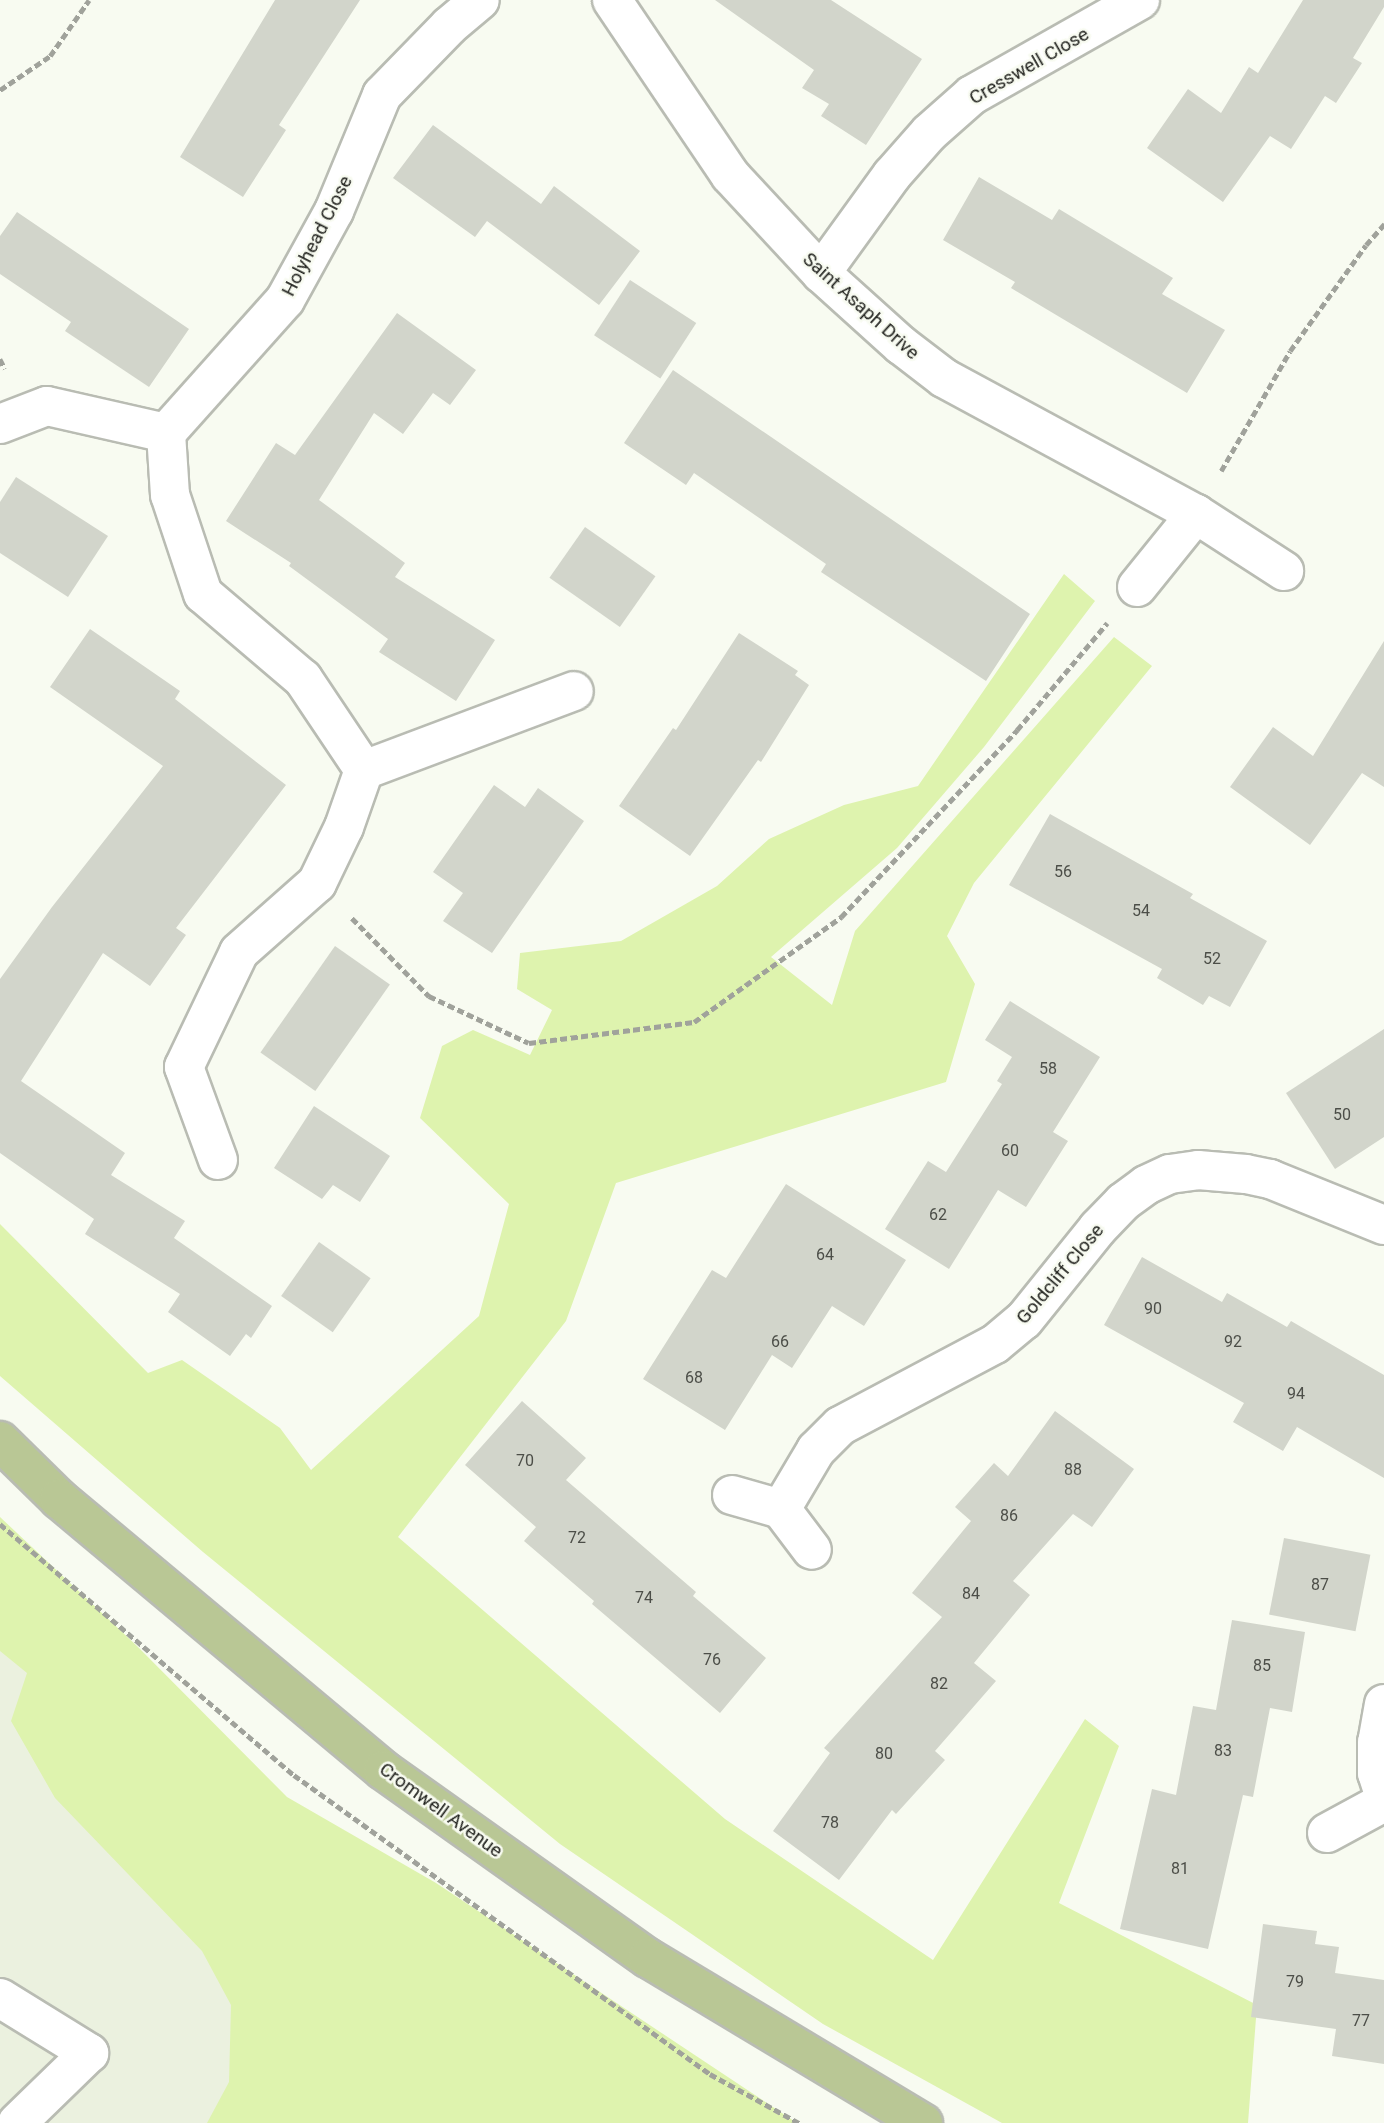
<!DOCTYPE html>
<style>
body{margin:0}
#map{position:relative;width:1384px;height:2123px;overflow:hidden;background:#f8fbf1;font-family:Roboto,sans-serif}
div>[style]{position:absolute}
.built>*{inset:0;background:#ebf1df}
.green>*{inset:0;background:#def3ae}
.building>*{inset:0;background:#d2d5cb;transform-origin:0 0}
.path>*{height:4.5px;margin-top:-2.25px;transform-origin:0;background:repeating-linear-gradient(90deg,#a0a29b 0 7px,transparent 0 10.5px)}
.roads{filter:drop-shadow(2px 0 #b9bcb3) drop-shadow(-2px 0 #b9bcb3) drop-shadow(0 2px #b9bcb3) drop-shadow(0 -2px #b9bcb3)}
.minor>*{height:38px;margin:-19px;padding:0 19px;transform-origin:19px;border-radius:19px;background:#fff}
.major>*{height:38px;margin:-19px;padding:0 19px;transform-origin:19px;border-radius:19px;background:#b9c795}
span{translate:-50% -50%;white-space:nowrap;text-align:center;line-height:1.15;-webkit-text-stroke:5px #f8fbf1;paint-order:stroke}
.number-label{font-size:16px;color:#4c4e48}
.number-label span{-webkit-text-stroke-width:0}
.street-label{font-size:19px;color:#20211d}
</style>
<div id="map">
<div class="built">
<i style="clip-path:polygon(0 1604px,286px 1961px,223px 2123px,0 2123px)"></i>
</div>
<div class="green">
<i style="clip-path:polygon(1064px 574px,1095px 601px,984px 747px,897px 848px,771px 957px,832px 1005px,855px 931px,1114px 637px,1152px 666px,974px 883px,947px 936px,975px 984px,946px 1082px,616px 1183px,566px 1321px,398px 1537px,725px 1819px,933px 1960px,1085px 1719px,1119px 1746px,1059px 1903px,1257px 2005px,1248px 2123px,1002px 2123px,823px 2024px,560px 1844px,203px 1552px,0 1376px,0 1224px,148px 1373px,182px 1360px,280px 1428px,311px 1470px,479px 1316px,509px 1204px,420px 1118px,442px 1046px,473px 1030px,530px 1055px,552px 1010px,517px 989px,520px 953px,621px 941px,717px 886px,769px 839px,844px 805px,918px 786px)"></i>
<i style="clip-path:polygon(0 1517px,137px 1646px,287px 1797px,436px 1883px,797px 2123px,207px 2123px,229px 2082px,231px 2005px,202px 1951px,55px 1798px,11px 1721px,27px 1673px,0 1651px)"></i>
</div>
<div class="building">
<i style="clip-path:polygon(275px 0,360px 0,279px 125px,286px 130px,243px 197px,180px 157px)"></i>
<i style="clip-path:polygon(715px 0,831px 0,922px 59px,866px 145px,821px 116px,829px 104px,802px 88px,814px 70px)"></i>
<i style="clip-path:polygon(1303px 0,1384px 0,1384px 7px,1353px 58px,1362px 63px,1336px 103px,1325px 96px,1291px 149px,1270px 136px,1223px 202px,1147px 148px,1188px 89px,1221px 113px,1249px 67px,1258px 73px)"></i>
<i style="clip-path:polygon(433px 125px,541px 204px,554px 186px,640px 251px,599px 305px,487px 221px,475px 237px,393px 178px)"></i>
<i style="clip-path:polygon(979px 177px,1052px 220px,1059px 209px,1173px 278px,1162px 294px,1225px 330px,1187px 393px,1011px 288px,1015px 282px,943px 240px)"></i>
<i style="clip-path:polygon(17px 212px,189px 329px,149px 387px,65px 331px,71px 322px,0 274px,0 236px)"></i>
<i style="left:630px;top:280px;width:79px;height:66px;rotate:33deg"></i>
<i style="clip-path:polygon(397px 313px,476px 370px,450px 405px,433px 393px,403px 434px,374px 413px,319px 500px,405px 563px,395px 577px,495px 640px,456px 701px,379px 652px,388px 639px,289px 566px,291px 563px,226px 521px,276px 443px,295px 455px)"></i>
<i style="clip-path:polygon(673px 370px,1030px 614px,986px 681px,821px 572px,826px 564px,694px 473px,686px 485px,624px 443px)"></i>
<i style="clip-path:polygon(16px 477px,108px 536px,68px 597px,0 553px,0 502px)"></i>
<i style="left:585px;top:527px;width:86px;height:62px;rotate:35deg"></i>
<i style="clip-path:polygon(90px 629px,180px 691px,175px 699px,286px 785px,176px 928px,186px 935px,150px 986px,103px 953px,21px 1081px,125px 1153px,111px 1175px,185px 1221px,174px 1238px,272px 1306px,251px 1338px,246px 1334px,230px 1356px,168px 1312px,180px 1294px,85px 1234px,94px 1219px,0 1153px,0 979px,52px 907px,163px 766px,50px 687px)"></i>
<i style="clip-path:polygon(739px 633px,798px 671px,795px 675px,809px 685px,761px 762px,758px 760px,690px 856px,619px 806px,673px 728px,676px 730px)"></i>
<i style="clip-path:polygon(1384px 641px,1384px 787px,1362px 773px,1310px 845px,1230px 787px,1273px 727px,1313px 756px)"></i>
<i style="clip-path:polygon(494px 785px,525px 807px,538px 788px,584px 821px,492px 953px,443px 921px,463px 893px,433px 872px)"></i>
<i style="clip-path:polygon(1050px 814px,1193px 894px,1190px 898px,1267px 941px,1230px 1007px,1209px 996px,1203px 1005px,1157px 978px,1162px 969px,1009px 885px)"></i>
<i style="left:335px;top:946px;width:67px;height:130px;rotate:35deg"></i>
<i style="clip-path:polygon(1010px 1001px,1100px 1057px,1053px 1132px,1068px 1141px,1026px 1207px,998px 1190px,949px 1269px,885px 1229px,928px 1161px,946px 1172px,1002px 1084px,997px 1081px,1012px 1057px,985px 1040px)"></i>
<i style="clip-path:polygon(1384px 1029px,1384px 1137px,1335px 1169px,1286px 1093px)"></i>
<i style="clip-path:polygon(314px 1106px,390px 1156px,360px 1202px,333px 1185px,322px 1199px,274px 1168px)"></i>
<i style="clip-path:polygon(786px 1184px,906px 1260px,864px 1326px,832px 1306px,792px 1368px,772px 1355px,725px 1430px,643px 1379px,712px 1270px,726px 1278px)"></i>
<i style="left:319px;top:1242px;width:63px;height:66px;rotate:35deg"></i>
<i style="clip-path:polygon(1142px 1257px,1222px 1302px,1227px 1293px,1287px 1327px,1291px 1321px,1384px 1375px,1384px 1478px,1297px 1427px,1283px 1451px,1233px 1422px,1244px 1403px,1104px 1325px)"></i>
<i style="clip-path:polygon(522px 1401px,586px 1458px,566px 1480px,696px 1592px,693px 1596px,766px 1658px,720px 1713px,592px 1604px,594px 1601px,524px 1541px,536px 1527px,465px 1465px)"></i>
<i style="clip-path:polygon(1055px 1411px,1134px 1469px,1092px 1527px,1073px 1514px,1013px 1581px,1030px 1595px,974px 1663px,996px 1681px,935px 1751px,945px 1760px,896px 1814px,892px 1810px,839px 1880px,773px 1831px,830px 1753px,824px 1748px,942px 1617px,912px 1593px,971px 1521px,955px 1507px,994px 1463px,1008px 1476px)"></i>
<i style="left:1284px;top:1538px;width:88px;height:78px;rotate:11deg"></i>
<i style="clip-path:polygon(1232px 1620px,1305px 1632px,1292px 1712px,1270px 1708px,1253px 1797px,1243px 1795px,1208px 1949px,1120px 1929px,1152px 1789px,1176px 1795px,1193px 1706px,1216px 1710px)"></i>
<i style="clip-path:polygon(1263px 1924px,1317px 1931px,1315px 1944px,1339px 1947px,1335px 1973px,1384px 1980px,1384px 2064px,1332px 2056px,1336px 2029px,1251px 2017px)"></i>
</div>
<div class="path">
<i style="left:0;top:90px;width:60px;rotate:-34.2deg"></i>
<i style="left:50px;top:56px;width:68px;rotate:-55.1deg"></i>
<i style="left:0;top:359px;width:11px;rotate:63deg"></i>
<i style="left:1221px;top:471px;width:138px;rotate:-60.1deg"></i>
<i style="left:1290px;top:351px;width:130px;rotate:-54.4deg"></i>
<i style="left:1366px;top:245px;width:28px;rotate:-49deg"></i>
<i style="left:352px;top:918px;width:110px;rotate:45.4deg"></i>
<i style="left:429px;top:996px;width:110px;rotate:25.2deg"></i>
<i style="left:529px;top:1043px;width:166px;rotate:-7.3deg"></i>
<i style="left:694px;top:1022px;width:181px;rotate:-35.5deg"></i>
<i style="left:841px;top:917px;width:257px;rotate:-46.7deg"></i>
<i style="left:1017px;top:730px;width:140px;rotate:-49.9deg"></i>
<i style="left:0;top:1524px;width:387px;rotate:40.5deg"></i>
<i style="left:294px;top:1775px;width:512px;rotate:35.71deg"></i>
<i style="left:710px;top:2074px;width:102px;rotate:28.8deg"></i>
</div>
<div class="roads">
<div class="minor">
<i style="left:612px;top:0;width:211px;rotate:56deg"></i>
<i style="left:730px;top:175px;width:134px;rotate:47.1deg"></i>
<i style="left:821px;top:273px;width:108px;rotate:42deg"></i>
<i style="left:901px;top:345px;width:54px;rotate:37.5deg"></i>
<i style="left:944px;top:378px;width:286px;rotate:28.4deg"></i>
<i style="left:1196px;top:514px;width:105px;rotate:32.9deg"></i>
<i style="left:821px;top:273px;width:121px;rotate:-54.1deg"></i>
<i style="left:892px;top:175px;width:56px;rotate:-48.6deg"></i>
<i style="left:929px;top:133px;width:57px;rotate:-41.5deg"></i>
<i style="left:972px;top:95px;width:193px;rotate:-29.5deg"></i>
<i style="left:0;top:424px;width:50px;rotate:-21deg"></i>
<i style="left:47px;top:406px;width:122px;rotate:12.8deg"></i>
<i style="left:1137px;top:587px;width:94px;rotate:-51.1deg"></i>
<i style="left:364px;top:770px;width:224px;rotate:-20.6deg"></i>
<i style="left:218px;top:1160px;width:99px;rotate:-110.1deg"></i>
<i style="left:184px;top:1067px;width:127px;rotate:-64.4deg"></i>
<i style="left:239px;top:952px;width:104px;rotate:-41.5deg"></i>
<i style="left:317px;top:883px;width:62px;rotate:-64.3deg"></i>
<i style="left:344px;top:827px;width:60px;rotate:-70.7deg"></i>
<i style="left:364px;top:770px;width:110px;rotate:-123.8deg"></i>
<i style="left:303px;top:679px;width:131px;rotate:-139.6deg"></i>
<i style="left:203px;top:594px;width:104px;rotate:-108.4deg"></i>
<i style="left:170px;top:495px;width:62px;rotate:-93.7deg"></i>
<i style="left:166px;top:433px;width:178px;rotate:-48.2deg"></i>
<i style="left:285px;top:300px;width:102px;rotate:-61.2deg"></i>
<i style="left:334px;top:211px;width:126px;rotate:-67.5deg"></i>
<i style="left:382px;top:95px;width:96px;rotate:-45.8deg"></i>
<i style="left:449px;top:26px;width:40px;rotate:-40deg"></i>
<i style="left:732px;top:1495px;width:51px;rotate:15.9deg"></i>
<i style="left:781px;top:1509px;width:51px;rotate:52.9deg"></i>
<i style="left:781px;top:1509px;width:69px;rotate:-59.3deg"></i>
<i style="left:816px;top:1450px;width:34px;rotate:-45deg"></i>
<i style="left:840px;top:1426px;width:175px;rotate:-27.9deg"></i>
<i style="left:995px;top:1344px;width:38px;rotate:-40deg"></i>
<i style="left:1024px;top:1320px;width:118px;rotate:-51.2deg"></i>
<i style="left:1098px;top:1228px;width:36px;rotate:-46deg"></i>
<i style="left:1123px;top:1202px;width:29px;rotate:-36deg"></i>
<i style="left:1146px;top:1185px;width:26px;rotate:-25deg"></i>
<i style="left:1170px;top:1174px;width:28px;rotate:-8deg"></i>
<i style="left:1198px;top:1170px;width:48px;rotate:4.8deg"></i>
<i style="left:1246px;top:1174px;width:25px;rotate:12deg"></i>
<i style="left:1270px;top:1179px;width:123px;rotate:22deg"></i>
<i style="left:1384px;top:1704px;width:39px;rotate:100deg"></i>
<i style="left:1377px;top:1742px;width:31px;rotate:90deg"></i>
<i style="left:1377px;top:1773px;width:23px;rotate:72deg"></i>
<i style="left:1327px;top:1833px;width:65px;rotate:-28.5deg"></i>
<i style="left:0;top:1998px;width:105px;rotate:31.7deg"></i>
<i style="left:89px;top:2053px;width:100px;rotate:135.8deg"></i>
</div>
<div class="major">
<i style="left:0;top:1441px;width:83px;rotate:44.5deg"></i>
<i style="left:59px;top:1499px;width:422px;rotate:39.9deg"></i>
<i style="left:383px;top:1770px;width:325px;rotate:35.4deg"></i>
<i style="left:648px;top:1958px;width:321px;rotate:31deg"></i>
</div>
</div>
<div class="number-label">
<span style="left:1063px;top:872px">56</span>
<span style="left:1141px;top:911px">54</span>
<span style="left:1212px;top:959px">52</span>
<span style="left:1048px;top:1069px">58</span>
<span style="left:1342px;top:1115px">50</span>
<span style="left:1010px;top:1151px">60</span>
<span style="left:938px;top:1215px">62</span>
<span style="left:825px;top:1255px">64</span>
<span style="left:1153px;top:1309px">90</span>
<span style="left:780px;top:1342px">66</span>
<span style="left:1233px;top:1342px">92</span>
<span style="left:694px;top:1378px">68</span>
<span style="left:1296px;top:1394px">94</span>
<span style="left:525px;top:1461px">70</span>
<span style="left:1073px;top:1470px">88</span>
<span style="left:1009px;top:1516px">86</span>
<span style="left:577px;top:1538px">72</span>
<span style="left:1320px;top:1585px">87</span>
<span style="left:971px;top:1594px">84</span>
<span style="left:644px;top:1598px">74</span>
<span style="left:712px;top:1660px">76</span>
<span style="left:1262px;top:1666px">85</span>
<span style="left:939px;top:1684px">82</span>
<span style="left:1223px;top:1751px">83</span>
<span style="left:884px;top:1754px">80</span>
<span style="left:830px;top:1823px">78</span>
<span style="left:1180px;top:1869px">81</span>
<span style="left:1295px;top:1982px">79</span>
<span style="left:1361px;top:2021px">77</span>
</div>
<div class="street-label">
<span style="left:1029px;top:66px;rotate:-30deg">Cresswell Close</span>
<span style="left:317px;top:236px;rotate:-63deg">Holyhead Close</span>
<span style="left:861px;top:306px;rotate:42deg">Saint Asaph Drive</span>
<span style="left:1060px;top:1274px;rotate:-50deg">Goldcliff Close</span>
<span style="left:441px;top:1810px;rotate:36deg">Cromwell Avenue</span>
</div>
</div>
